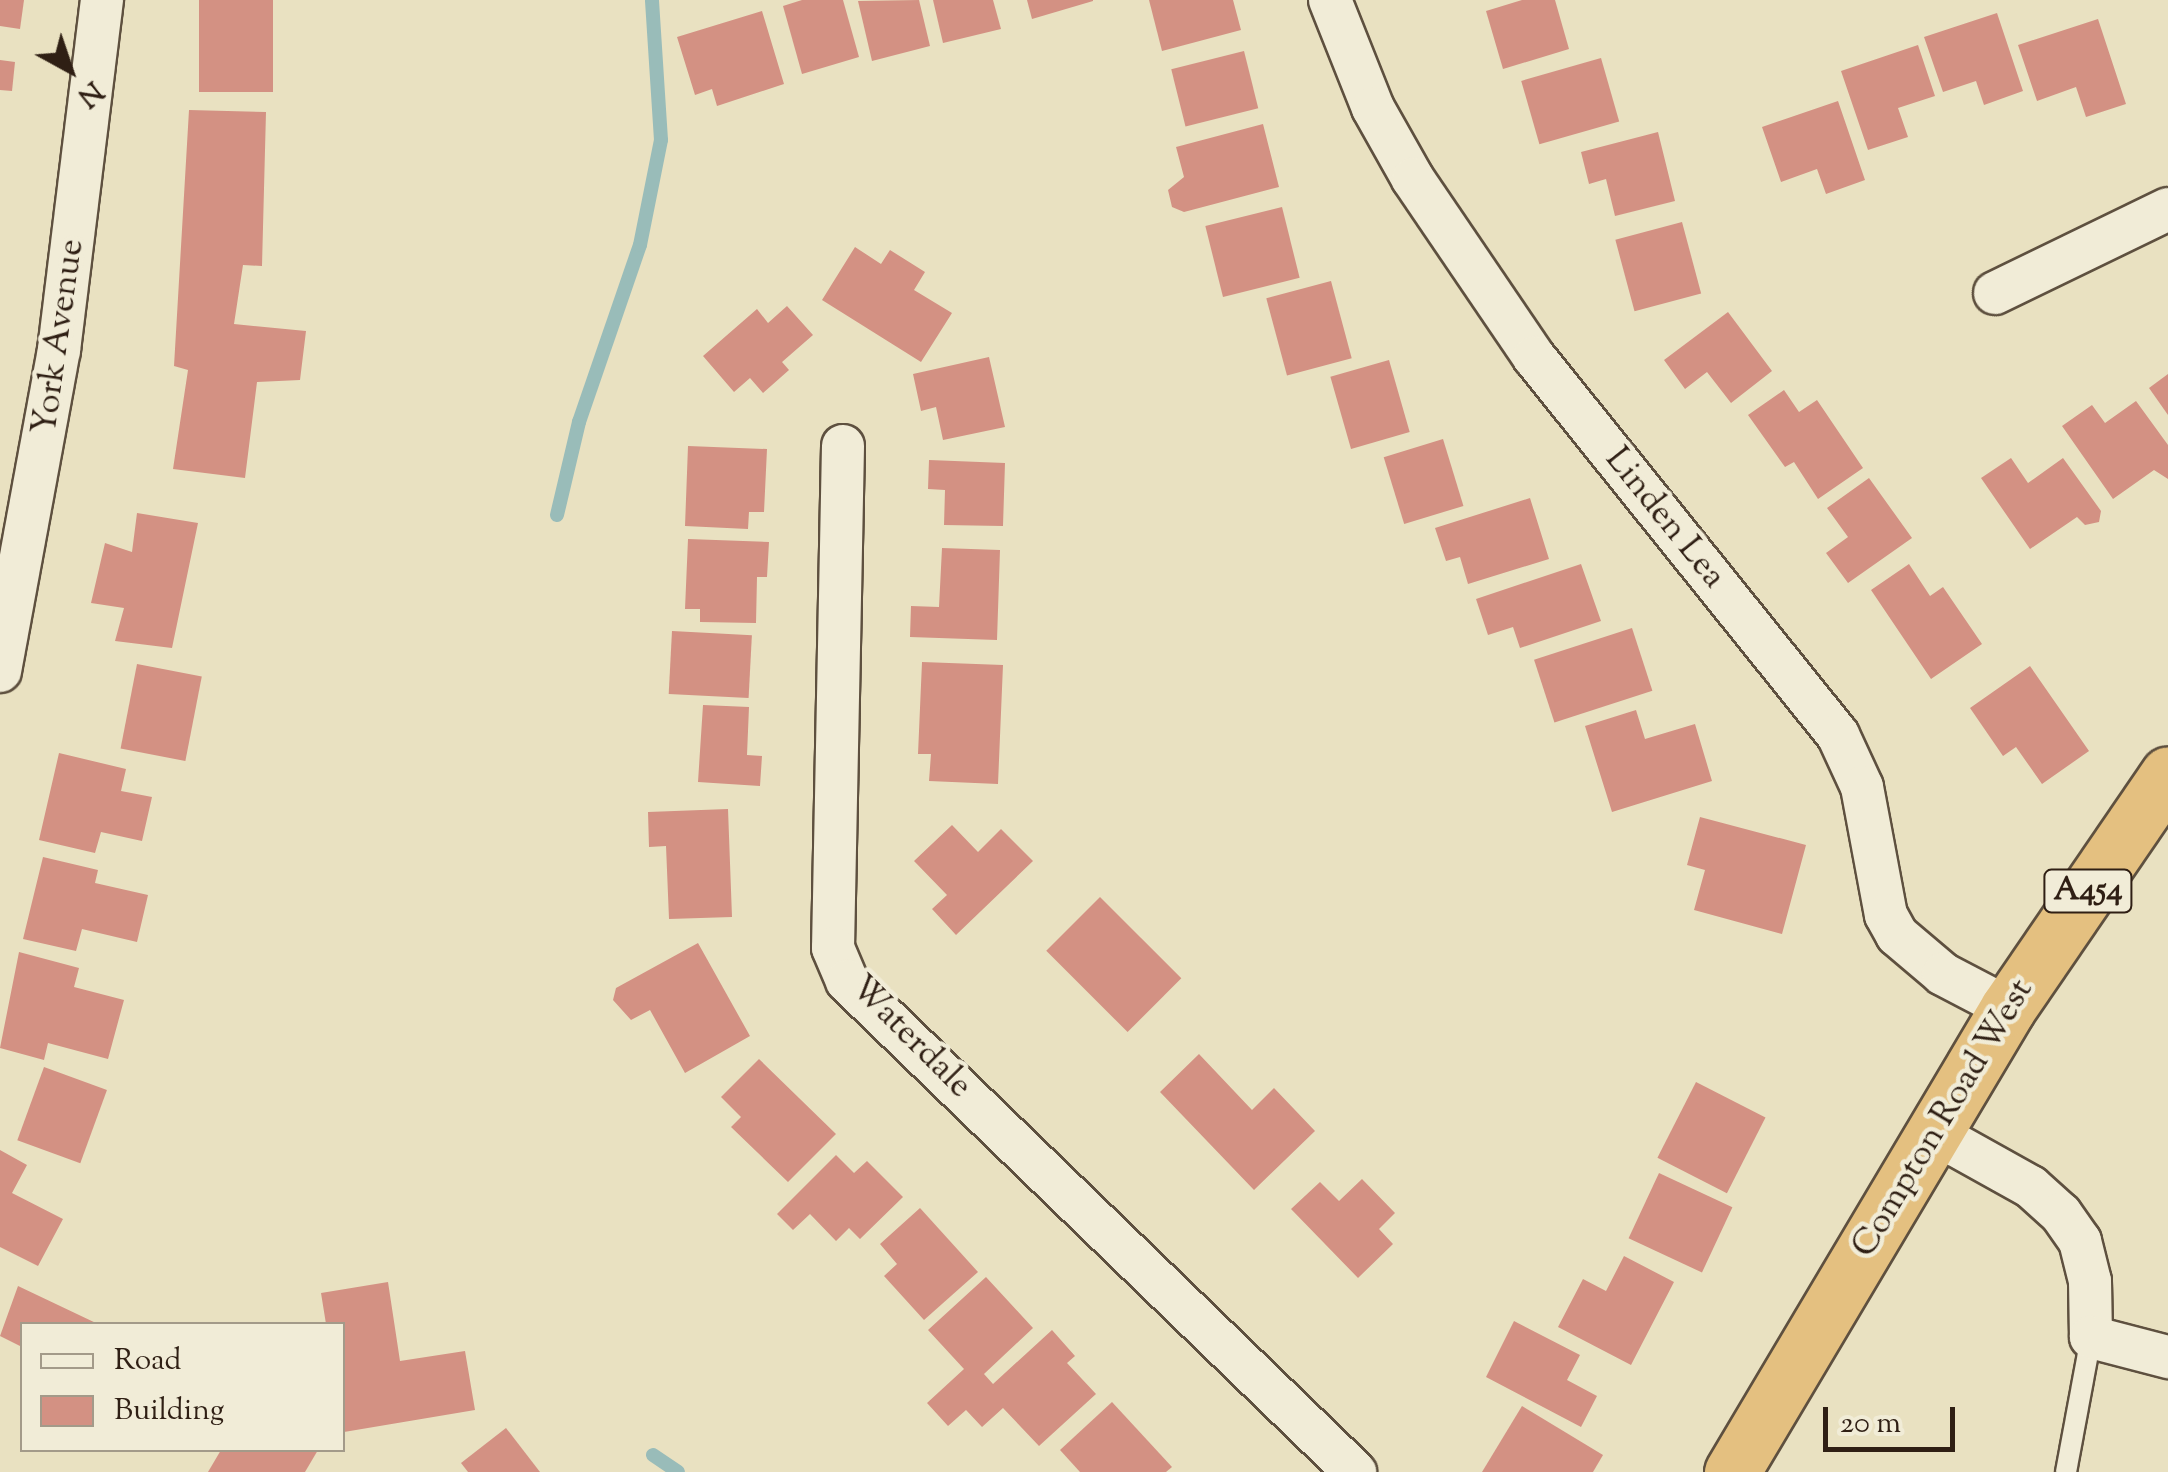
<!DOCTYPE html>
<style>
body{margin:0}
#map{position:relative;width:2168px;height:1472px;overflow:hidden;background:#e9e1c1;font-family:"Sorts Mill Goudy",serif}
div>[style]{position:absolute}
.stream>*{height:14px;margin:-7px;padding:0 7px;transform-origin:7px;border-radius:7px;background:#99bcb9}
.building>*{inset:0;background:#d39183;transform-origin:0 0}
.roads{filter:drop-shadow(2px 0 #5e503f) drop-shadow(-2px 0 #5e503f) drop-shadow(0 2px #5e503f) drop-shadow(0 -2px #5e503f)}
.service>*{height:20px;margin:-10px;padding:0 10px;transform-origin:10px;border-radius:10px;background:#f1ecd7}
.minor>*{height:42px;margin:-21px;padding:0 21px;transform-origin:21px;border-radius:21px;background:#f1ecd7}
.trunk>*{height:55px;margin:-27.5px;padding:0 27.5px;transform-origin:27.5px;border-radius:27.5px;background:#e4c080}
span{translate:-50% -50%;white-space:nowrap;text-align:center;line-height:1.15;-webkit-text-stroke:9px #f1ecd7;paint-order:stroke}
.shield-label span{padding:2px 8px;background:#f1ecd7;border:2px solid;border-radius:8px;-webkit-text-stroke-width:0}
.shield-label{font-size:32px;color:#2f1f14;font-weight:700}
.street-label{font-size:35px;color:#2f1f14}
.legend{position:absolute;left:20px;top:1322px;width:325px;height:130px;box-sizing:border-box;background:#f1ecd7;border:2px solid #a39a89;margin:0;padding:12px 18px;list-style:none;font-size:30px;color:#2f1f14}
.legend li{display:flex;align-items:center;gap:20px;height:50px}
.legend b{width:50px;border:2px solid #a39a89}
.north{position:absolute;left:20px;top:20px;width:100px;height:100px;-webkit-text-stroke:8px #f1ecd7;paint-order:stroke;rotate:140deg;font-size:28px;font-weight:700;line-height:40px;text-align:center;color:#2f1f14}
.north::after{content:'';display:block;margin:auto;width:35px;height:45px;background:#2f1f14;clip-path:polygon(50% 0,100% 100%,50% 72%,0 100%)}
.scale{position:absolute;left:1823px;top:1407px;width:132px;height:45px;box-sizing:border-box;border:5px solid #2f1f14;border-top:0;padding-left:12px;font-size:30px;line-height:35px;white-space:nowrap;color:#2f1f14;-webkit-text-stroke:8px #f1ecd7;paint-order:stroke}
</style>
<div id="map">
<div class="stream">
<i style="left:557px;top:515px;width:96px;rotate:-76.7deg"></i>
<i style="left:579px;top:422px;width:187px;rotate:-71deg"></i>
<i style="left:640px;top:245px;width:107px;rotate:-78.7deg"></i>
<i style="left:661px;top:140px;width:140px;rotate:-93.7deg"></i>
<i style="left:653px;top:1455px;width:30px;rotate:34deg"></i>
</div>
<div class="building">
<i style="clip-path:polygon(0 0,24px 0,20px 29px,0 26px)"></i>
<i style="left:199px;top:0;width:74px;height:92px"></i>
<i style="clip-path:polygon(802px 0,843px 0,859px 57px,802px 74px,783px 6px)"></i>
<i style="clip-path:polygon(919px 0,930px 46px,872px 61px,858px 1px)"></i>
<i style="clip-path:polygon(933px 0,993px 0,1001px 29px,943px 43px)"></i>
<i style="clip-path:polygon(1027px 0,1093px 0,1093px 1px,1032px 19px)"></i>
<i style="clip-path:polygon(1149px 0,1233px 0,1241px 30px,1162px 51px)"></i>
<i style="clip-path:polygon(1522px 0,1555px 0,1569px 49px,1503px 69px,1486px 11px)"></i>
<i style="clip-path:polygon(762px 11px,784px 84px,717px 106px,712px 89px,695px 95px,677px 37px)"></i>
<i style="clip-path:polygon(1997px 13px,2023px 91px,1984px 105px,1976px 81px,1943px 92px,1924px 37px)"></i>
<i style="clip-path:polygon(2098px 19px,2126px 104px,2086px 117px,2076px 87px,2037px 101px,2018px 45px)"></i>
<i style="clip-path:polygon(1918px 45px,1935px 96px,1898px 108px,1908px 137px,1868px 150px,1841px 71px)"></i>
<i style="left:1244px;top:51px;width:59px;height:75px;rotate:76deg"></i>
<i style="left:1601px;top:58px;width:66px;height:83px;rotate:74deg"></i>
<i style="clip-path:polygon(0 60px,15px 62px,12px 91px,0 90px)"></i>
<i style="clip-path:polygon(1838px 101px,1865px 180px,1826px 194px,1817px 169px,1781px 182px,1762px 127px)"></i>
<i style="clip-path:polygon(189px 110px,266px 112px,262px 266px,243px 265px,234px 324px,306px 331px,300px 380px,257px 382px,245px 478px,173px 469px,188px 370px,174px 366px)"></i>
<i style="clip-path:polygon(1263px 124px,1279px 187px,1184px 212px,1172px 207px,1168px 190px,1184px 177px,1176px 147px)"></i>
<i style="clip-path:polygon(1658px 132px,1675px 201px,1615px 216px,1606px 179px,1589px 184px,1581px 152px)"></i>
<i style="left:1282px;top:207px;width:73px;height:79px;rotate:76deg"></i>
<i style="left:1682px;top:222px;width:74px;height:69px;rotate:75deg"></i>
<i style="clip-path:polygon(855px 247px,881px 264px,890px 250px,925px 272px,914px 290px,952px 313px,921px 362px,822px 300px)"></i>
<i style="left:1331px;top:281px;width:80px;height:67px;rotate:75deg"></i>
<i style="clip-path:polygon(787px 306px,813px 335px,782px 362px,789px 370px,763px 393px,750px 378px,734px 392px,703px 356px,757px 309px,768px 323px)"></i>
<i style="clip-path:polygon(1728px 312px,1772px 371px,1731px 403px,1707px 372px,1685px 389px,1664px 360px)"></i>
<i style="clip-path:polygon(989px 357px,1005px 427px,943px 440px,936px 407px,921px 411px,913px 374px)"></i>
<i style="left:1389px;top:360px;width:75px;height:61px;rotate:74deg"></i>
<i style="clip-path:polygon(2168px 374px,2168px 415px,2149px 388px)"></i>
<i style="clip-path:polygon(1784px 390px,1799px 412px,1817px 400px,1863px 468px,1818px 499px,1794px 462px,1785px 467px,1748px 415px)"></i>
<i style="clip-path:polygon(2136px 401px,2168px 445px,2168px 479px,2154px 470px,2113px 499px,2062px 426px,2092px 405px,2105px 423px)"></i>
<i style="left:1443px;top:439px;width:70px;height:62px;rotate:73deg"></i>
<i style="clip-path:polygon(688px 446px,767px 449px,764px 512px,749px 512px,748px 529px,685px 526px)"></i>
<i style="clip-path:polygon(2011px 458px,2028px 483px,2063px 458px,2101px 511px,2099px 522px,2085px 525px,2077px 517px,2030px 549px,1981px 478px)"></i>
<i style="clip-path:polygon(929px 460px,1005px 463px,1003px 526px,944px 525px,945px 490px,928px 489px)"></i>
<i style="clip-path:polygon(1869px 478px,1912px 538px,1848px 583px,1826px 553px,1848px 537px,1827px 508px)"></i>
<i style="clip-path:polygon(1530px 498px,1549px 559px,1468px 584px,1460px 557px,1446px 561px,1435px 528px)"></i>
<i style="clip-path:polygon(137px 513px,198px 523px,172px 648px,115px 641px,124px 608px,91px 603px,105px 543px,132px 552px)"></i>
<i style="clip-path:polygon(688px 539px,769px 542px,767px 577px,757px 577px,756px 623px,700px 622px,700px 609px,685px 609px)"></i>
<i style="clip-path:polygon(942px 548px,1000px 550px,997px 640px,910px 637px,911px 606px,939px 607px)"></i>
<i style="clip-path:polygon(1581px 564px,1601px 621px,1520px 648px,1513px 627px,1488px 635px,1476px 599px)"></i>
<i style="clip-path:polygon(1909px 564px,1930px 596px,1943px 587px,1982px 644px,1931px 679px,1871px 590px)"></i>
<i style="left:1632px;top:628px;width:66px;height:103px;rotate:72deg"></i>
<i style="left:672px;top:631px;width:80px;height:63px;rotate:3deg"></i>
<i style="clip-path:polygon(922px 662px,1003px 665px,998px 784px,929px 781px,931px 754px,918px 754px)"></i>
<i style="left:137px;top:664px;width:66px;height:86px;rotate:11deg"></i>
<i style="clip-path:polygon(2030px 666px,2089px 751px,2042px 784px,2016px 747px,2003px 756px,1970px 708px)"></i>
<i style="clip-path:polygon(703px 705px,749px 707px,747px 755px,762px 756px,760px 786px,698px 782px)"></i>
<i style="clip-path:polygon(1636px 710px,1645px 739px,1695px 724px,1712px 781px,1612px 812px,1585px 726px)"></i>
<i style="clip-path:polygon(59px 753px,126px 769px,121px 791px,152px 797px,142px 841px,101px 832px,95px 853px,39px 840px)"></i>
<i style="clip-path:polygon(728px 809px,732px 917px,669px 919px,666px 846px,649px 847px,648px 812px)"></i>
<i style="clip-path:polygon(1700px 817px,1806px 845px,1782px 934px,1694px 910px,1705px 870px,1687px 865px)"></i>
<i style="clip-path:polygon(952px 825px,978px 852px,1001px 829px,1033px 861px,956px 935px,932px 909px,947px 895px,914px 861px)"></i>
<i style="clip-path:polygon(43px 857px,98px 870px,95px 883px,148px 895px,137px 942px,82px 929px,76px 951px,23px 939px)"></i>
<i style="left:1100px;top:897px;width:115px;height:76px;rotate:45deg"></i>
<i style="clip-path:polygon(698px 943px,750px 1036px,685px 1073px,650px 1010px,631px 1020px,613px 1000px,616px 988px)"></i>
<i style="clip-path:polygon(19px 952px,79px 968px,74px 987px,124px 1000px,108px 1059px,48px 1043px,44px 1060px,0 1048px)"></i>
<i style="clip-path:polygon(1199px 1054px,1252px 1110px,1274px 1088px,1315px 1131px,1254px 1190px,1160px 1092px)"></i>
<i style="clip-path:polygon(759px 1059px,836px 1134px,788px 1182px,731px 1127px,741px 1117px,721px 1097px)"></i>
<i style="left:44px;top:1067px;width:67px;height:78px;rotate:20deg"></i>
<i style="left:1696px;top:1082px;width:78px;height:85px;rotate:27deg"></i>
<i style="clip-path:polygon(0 1150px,27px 1165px,12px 1193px,63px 1219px,38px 1266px,0 1247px)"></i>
<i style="clip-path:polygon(836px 1155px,854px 1173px,867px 1161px,903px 1197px,860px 1239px,849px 1228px,836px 1241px,810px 1214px,793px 1230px,777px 1214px)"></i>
<i style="left:1659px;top:1173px;width:81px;height:72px;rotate:25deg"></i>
<i style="clip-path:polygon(1362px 1179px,1395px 1213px,1379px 1229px,1393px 1244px,1358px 1278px,1291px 1209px,1320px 1182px,1339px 1201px)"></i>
<i style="clip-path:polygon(920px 1208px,978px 1272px,924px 1320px,884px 1276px,897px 1264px,880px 1244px)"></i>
<i style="clip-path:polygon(1624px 1256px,1674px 1282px,1631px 1365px,1558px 1327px,1583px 1279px,1606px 1291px)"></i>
<i style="clip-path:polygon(986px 1277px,1033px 1328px,984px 1374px,993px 1384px,1052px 1330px,1075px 1356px,1067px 1363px,1096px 1394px,1039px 1446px,1003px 1408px,982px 1427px,966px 1410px,948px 1426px,927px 1403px,964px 1369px,928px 1330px)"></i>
<i style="clip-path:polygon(388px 1282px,400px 1361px,465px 1351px,475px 1410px,344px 1432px,342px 1324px,326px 1324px,321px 1293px)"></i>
<i style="clip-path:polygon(18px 1286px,98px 1324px,22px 1324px,22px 1347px,0 1336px)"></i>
<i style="clip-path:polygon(1514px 1321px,1580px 1355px,1567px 1380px,1597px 1396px,1581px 1427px,1486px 1377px)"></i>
<i style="clip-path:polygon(1112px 1402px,1172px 1467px,1166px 1472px,1080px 1472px,1060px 1450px)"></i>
<i style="clip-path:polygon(1522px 1406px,1603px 1455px,1593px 1472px,1482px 1472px)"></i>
<i style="clip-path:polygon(506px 1428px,540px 1472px,468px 1472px,461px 1463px)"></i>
<i style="clip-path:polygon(221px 1450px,318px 1450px,305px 1472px,208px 1472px)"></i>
</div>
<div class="roads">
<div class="service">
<i style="left:2066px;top:1472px;width:137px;rotate:-79.5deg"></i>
</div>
<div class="minor">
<i style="left:1330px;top:0;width:116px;rotate:68.3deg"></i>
<i style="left:1373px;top:108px;width:81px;rotate:60.6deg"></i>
<i style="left:1413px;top:179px;width:215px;rotate:55.8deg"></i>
<i style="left:1534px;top:357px;width:485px;rotate:51.2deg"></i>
<i style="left:1838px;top:735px;width:57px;rotate:65.2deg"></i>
<i style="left:1862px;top:787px;width:130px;rotate:79.4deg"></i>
<i style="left:1886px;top:915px;width:23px;rotate:61deg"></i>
<i style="left:1897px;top:935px;width:60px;rotate:40.3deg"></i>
<i style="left:1943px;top:974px;width:73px;rotate:27.6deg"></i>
<i style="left:1995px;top:293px;width:192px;rotate:-25.9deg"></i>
<i style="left:843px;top:446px;width:502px;rotate:91.14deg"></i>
<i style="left:833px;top:948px;width:36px;rotate:67deg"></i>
<i style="left:847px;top:981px;width:707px;rotate:44.03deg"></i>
<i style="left:0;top:671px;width:326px;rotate:-79.6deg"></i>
<i style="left:59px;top:350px;width:353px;rotate:-83deg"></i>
<i style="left:1934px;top:1133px;width:111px;rotate:29.1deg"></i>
<i style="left:2031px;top:1187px;width:40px;rotate:42deg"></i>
<i style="left:2061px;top:1214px;width:33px;rotate:55deg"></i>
<i style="left:2080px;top:1241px;width:41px;rotate:76deg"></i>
<i style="left:2090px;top:1281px;width:56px;rotate:89deg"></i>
<i style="left:2091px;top:1337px;width:80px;rotate:14.6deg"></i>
</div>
<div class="trunk">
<i style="left:1732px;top:1472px;width:540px;rotate:-59.25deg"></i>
<i style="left:2008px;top:1008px;width:283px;rotate:-55.6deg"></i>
</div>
</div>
<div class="shield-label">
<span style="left:2088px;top:891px">A454</span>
</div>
<div class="street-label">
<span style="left:60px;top:337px;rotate:-82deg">York Avenue</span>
<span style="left:1664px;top:519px;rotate:51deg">Linden Lea</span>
<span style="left:910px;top:1038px;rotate:45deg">Waterdale</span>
<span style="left:1944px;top:1119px;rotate:-59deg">Compton Road West</span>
</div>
<ul class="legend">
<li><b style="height:12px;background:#f1ecd7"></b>Road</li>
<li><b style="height:28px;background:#d39183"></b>Building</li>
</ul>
<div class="north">N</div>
<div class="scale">20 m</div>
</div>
